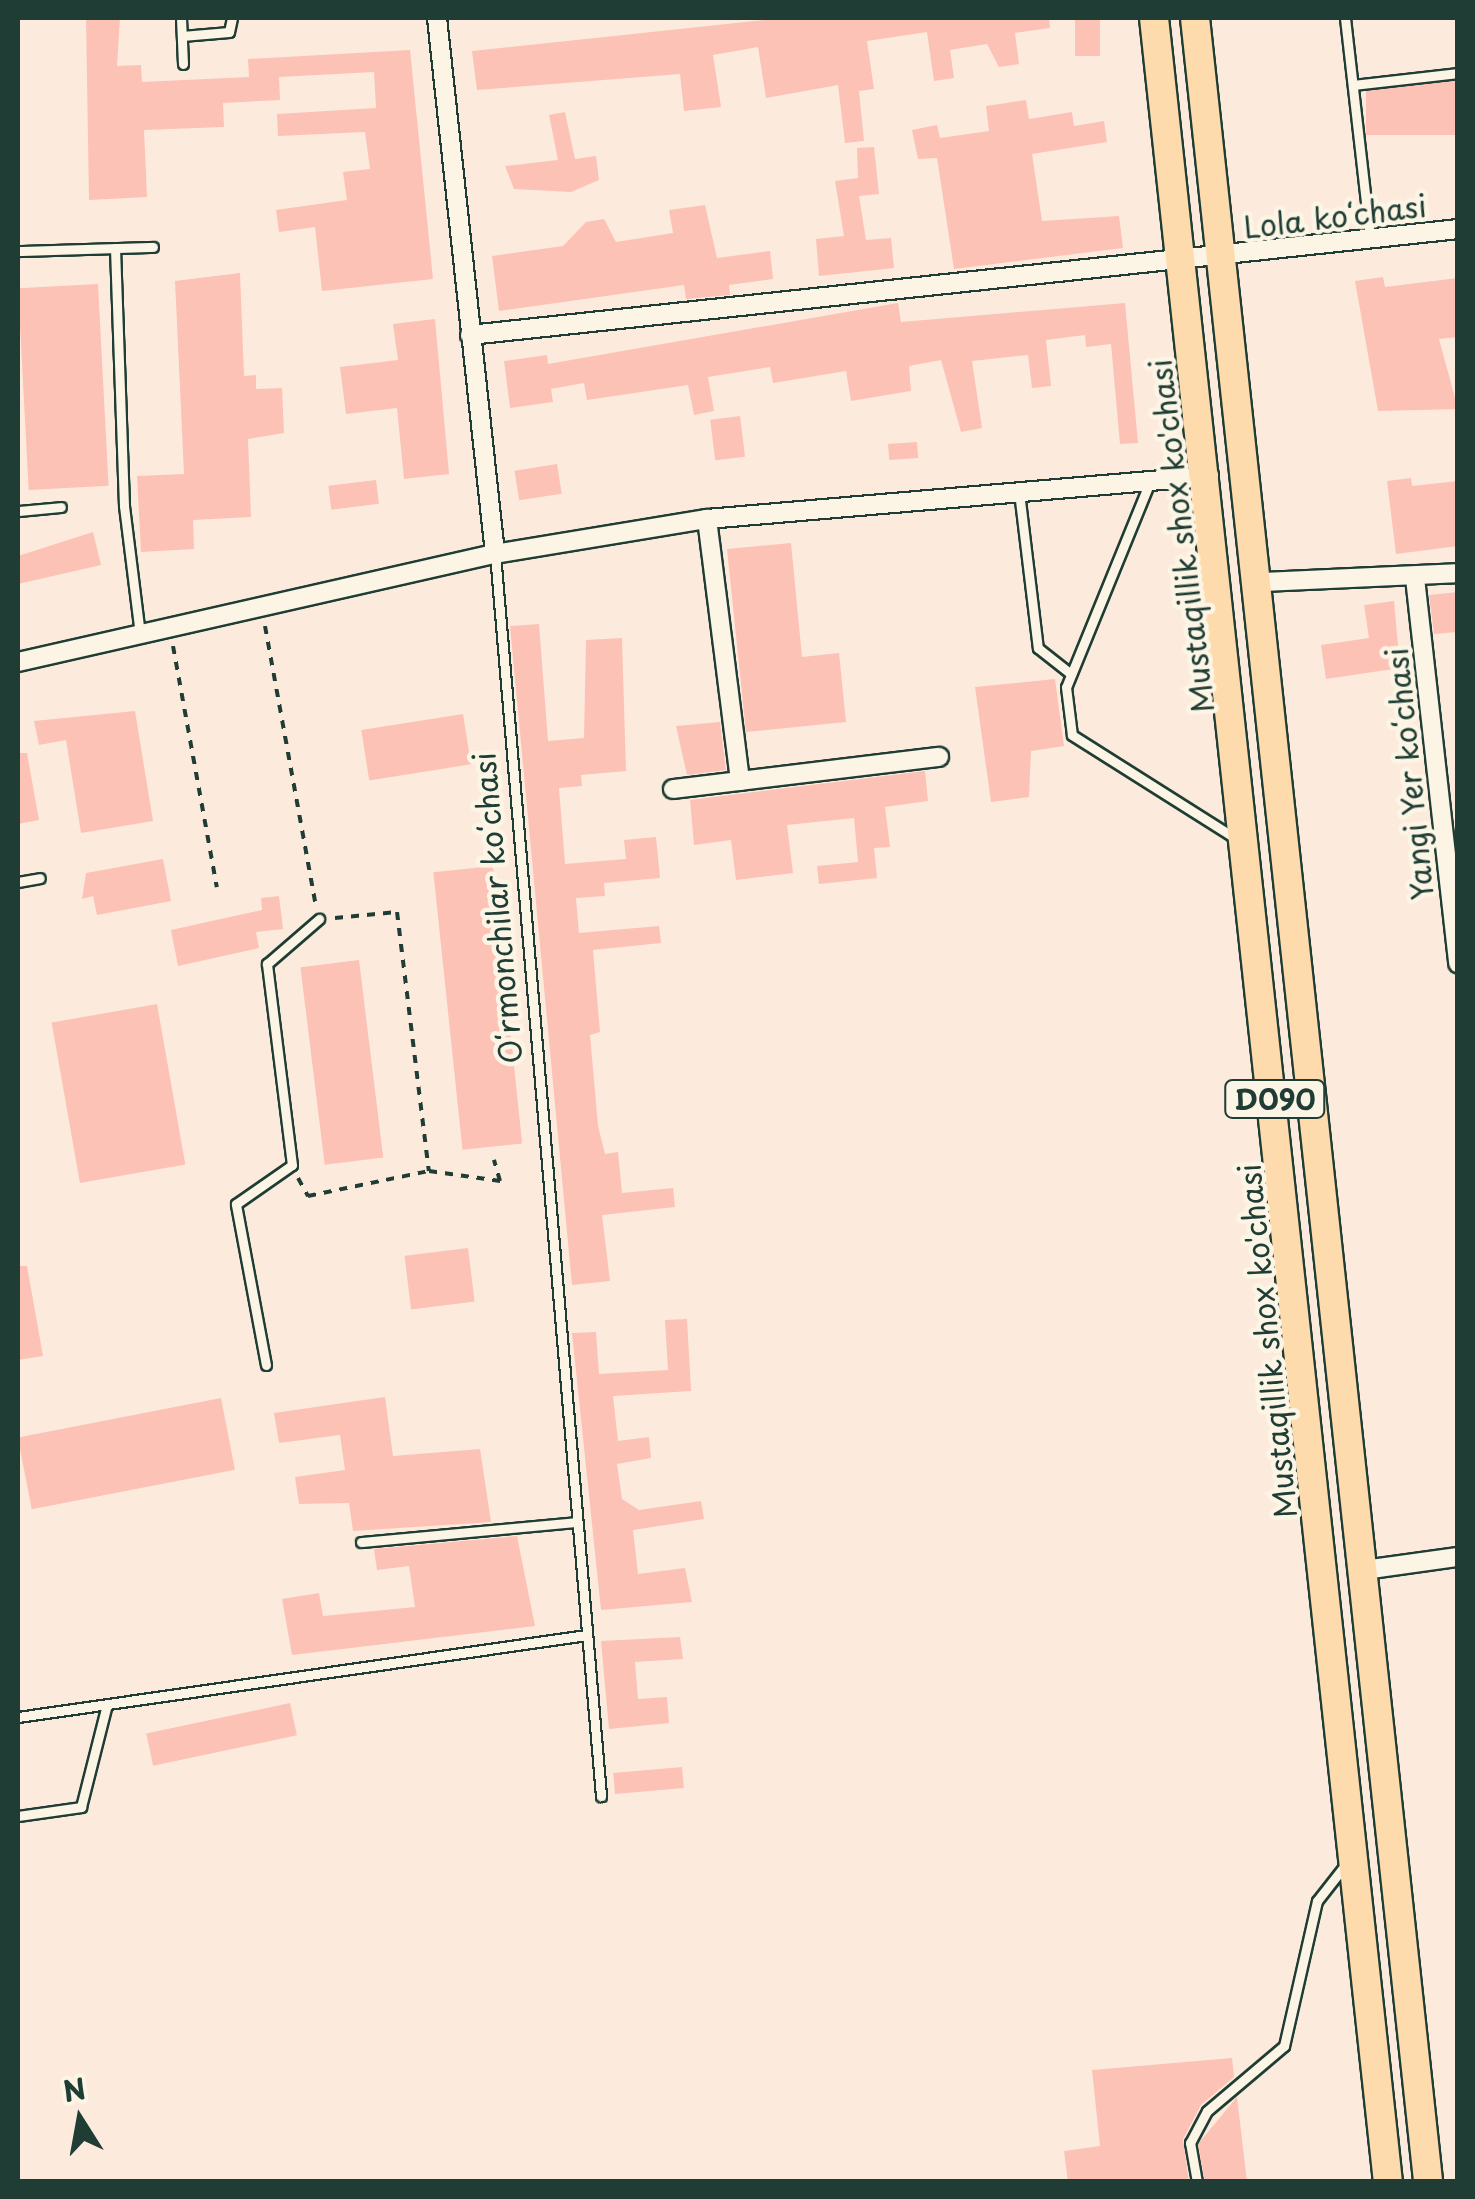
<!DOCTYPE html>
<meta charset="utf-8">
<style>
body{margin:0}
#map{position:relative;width:1475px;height:2199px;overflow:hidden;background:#fcebdc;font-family:"Playpen Sans",sans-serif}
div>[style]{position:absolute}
.building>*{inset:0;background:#fcc2b6;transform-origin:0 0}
.path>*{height:4px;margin-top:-2px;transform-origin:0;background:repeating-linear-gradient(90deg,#1f3d34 0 8px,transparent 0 16px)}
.roads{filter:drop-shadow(2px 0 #1f3d34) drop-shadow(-2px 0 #1f3d34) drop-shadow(0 2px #1f3d34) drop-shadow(0 -2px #1f3d34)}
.lane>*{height:9px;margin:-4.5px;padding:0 4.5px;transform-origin:4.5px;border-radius:4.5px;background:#fcf5e5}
.street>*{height:18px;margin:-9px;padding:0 9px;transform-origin:9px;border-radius:9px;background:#fcf5e5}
.primary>*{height:28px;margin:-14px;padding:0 14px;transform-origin:14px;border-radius:14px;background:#fedbac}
span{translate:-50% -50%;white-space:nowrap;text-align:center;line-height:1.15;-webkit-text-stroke:9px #fcf5e5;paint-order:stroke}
.shield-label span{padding:2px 8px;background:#fcf5e5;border:2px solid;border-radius:8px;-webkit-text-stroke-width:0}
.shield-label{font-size:28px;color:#1f3d34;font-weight:700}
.street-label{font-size:30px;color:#1f3d34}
.frame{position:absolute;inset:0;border:20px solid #1f3d34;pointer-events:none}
.north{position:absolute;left:30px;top:2069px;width:100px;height:100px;-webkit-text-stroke:8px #fcf5e5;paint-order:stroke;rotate:349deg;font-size:28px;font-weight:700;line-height:40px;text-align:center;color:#1f3d34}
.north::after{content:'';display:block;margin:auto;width:35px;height:45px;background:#1f3d34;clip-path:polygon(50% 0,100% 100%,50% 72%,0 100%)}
</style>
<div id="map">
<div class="building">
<i style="clip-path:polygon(86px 18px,120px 18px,117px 66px,141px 65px,142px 82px,249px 77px,248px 59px,410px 50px,433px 279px,322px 291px,315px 227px,279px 232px,276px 210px,347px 200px,343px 172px,370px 169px,365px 132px,278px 136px,277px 114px,376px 108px,374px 72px,279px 77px,280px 100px,223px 103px,224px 127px,144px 130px,147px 197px,89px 200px)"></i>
<i style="clip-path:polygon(784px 18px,1049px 18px,1050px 28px,1015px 33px,1019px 64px,999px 67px,987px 44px,950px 50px,954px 78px,934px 81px,927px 32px,867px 41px,874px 89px,859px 91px,864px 141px,845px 143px,838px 85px,766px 98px,758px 47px,713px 55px,721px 107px,684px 111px,680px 74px,477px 90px,472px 51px)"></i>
<i style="left:1075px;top:18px;width:25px;height:38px"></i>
<i style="left:1458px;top:81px;width:54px;height:92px;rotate:90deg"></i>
<i style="clip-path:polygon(1026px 100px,1029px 119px,1072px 112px,1074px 126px,1104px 121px,1107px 142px,1032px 154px,1042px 221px,1119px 216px,1123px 248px,954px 269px,937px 158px,918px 159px,912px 130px,937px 125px,940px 138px,989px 131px,986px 106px)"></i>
<i style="clip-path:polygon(565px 112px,575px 159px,596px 156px,599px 180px,571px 192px,514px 189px,505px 166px,558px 160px,549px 115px)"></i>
<i style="clip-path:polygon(874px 147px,879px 194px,859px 196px,866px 240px,891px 238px,894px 268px,819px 276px,816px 239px,844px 236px,835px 181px,858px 178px,857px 148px)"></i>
<i style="clip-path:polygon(705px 205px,717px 258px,770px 251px,773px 279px,729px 285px,730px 295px,686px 299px,684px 285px,499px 311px,492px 256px,563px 246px,586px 222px,604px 219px,616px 242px,673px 233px,669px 210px)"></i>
<i style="clip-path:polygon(240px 273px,244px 376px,256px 375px,256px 389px,282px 388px,284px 433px,248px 439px,251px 517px,193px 520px,194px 549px,141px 552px,137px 476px,184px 474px,175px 281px)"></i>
<i style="clip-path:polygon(1383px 277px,1385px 287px,1458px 278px,1458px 337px,1439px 339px,1458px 409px,1378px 411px,1355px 281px)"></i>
<i style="left:98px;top:284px;width:202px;height:80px;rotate:87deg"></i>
<i style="clip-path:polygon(898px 303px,901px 322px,1125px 303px,1138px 443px,1120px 444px,1111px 344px,1086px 347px,1085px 335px,1046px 340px,1051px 386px,1032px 388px,1028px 355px,972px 361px,982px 428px,961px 432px,941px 360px,909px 366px,911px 391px,851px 401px,846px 371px,773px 383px,770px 367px,708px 377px,714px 411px,694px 415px,688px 385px,587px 400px,584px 383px,551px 389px,553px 402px,510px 408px,504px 361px,547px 355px,548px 364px)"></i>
<i style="clip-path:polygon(435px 319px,449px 474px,404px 479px,397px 408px,346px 414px,340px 367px,398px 360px,393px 324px)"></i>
<i style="left:740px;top:416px;width:41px;height:30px;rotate:83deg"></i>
<i style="left:917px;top:442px;width:16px;height:29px;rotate:86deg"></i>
<i style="left:557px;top:464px;width:30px;height:43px;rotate:81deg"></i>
<i style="clip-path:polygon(1411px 478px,1412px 486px,1458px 481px,1458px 546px,1396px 554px,1387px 481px)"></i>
<i style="left:376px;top:480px;width:24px;height:48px;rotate:83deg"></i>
<i style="clip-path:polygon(93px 532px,101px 565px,18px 584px,18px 556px)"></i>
<i style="clip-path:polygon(791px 543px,802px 657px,839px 653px,846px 722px,746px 732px,727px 549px)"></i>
<i style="clip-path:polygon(1458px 592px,1458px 632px,1434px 634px,1429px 595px)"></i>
<i style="clip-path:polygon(1394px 601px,1400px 668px,1326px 679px,1321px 645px,1369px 638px,1364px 605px)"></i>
<i style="clip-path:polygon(539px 624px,548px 741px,584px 738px,586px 640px,622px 638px,626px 771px,581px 775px,582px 786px,559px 788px,565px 864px,626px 859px,624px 840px,656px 837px,660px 878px,604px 883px,605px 896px,576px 898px,579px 933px,659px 926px,661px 943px,593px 950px,600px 1032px,590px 1035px,598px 1126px,605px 1154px,618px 1152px,622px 1193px,673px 1188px,675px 1207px,602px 1215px,610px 1281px,572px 1285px,510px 626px)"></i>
<i style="clip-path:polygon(1055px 679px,1064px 746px,1031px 751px,1029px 797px,991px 802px,975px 687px)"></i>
<i style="clip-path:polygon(135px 711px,153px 821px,81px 833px,66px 740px,39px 745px,34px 721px)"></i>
<i style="left:463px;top:714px;width:51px;height:103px;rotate:81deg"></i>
<i style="clip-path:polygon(720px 722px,726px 770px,687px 775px,676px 726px)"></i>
<i style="clip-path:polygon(18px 753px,27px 753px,39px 820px,18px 824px)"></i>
<i style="clip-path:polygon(925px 771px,928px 801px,885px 807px,890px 847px,874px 848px,877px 878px,819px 884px,817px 866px,858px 862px,854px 818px,787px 825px,793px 873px,736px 880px,731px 840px,694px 845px,690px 800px)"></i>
<i style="clip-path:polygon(163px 859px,171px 901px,97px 915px,93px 896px,82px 899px,86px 873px)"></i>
<i style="left:493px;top:866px;width:279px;height:60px;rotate:84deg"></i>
<i style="clip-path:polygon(279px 896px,283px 929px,256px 932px,259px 948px,178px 966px,171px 930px,262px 910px,261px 898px)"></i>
<i style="left:359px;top:960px;width:199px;height:59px;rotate:83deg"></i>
<i style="left:157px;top:1004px;width:163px;height:107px;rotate:80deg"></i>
<i style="left:468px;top:1248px;width:54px;height:64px;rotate:83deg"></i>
<i style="clip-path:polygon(18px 1266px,27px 1266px,43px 1356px,18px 1360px)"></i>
<i style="clip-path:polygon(687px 1319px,691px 1391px,613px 1396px,618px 1441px,649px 1437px,651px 1458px,617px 1464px,622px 1499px,639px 1510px,701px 1501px,704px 1519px,633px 1530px,638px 1574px,685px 1568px,692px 1602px,601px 1610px,572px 1333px,596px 1332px,599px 1374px,668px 1370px,665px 1320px)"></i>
<i style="clip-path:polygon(385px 1397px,393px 1456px,480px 1449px,491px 1522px,353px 1531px,349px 1503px,299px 1504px,295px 1477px,345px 1470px,340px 1435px,279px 1443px,274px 1413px)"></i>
<i style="left:221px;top:1398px;width:73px;height:207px;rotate:79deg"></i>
<i style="clip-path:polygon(517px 1536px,535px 1626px,292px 1655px,282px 1599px,319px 1593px,323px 1616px,415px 1607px,409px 1566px,377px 1570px,374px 1549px)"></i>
<i style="clip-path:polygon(680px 1637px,683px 1659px,635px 1662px,638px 1699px,667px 1697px,669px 1723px,609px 1729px,601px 1641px)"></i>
<i style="left:290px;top:1703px;width:33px;height:147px;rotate:78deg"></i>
<i style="left:682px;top:1767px;width:21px;height:69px;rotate:85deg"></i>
<i style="clip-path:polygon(1232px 2058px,1234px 2077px,1201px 2105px,1183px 2139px,1189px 2182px,1068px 2182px,1064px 2151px,1100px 2146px,1092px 2070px)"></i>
<i style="clip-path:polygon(1237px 2097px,1247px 2182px,1205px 2182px,1198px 2144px)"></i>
</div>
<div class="path">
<i style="left:265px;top:626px;width:285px;rotate:79.7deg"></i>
<i style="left:173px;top:646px;width:245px;rotate:79.7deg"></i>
<i style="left:335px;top:918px;width:62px;rotate:-5.5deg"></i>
<i style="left:397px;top:912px;width:261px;rotate:83deg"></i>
<i style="left:429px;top:1171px;width:72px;rotate:8deg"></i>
<i style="left:500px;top:1181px;width:22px;rotate:-106deg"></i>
<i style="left:298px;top:1178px;width:21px;rotate:61deg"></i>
<i style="left:308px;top:1196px;width:124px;rotate:-11.7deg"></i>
</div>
<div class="roads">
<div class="lane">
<i style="left:181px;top:18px;width:46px;rotate:87.5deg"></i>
<i style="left:1345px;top:18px;width:222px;rotate:83.5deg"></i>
<i style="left:182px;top:36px;width:47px;rotate:-4.9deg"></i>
<i style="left:229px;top:32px;width:14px;rotate:-78deg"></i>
<i style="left:1353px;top:85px;width:106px;rotate:-6.5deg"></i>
<i style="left:115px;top:248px;width:258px;rotate:88deg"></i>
<i style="left:124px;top:506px;width:129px;rotate:82.9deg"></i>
<i style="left:18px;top:251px;width:135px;rotate:-1.7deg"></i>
<i style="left:1149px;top:484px;width:219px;rotate:112.2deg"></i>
<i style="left:1066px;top:687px;width:48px;rotate:82.9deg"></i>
<i style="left:1072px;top:735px;width:193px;rotate:32.3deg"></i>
<i style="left:1019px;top:492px;width:157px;rotate:83.1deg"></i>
<i style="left:1038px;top:648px;width:42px;rotate:38.2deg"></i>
<i style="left:18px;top:511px;width:43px;rotate:-5.3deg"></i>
<i style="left:495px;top:554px;width:1247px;rotate:85.12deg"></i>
<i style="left:18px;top:882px;width:22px;rotate:-10deg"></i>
<i style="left:266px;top:1365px;width:164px;rotate:-100.6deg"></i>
<i style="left:236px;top:1204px;width:68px;rotate:-34.9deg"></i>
<i style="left:292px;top:1165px;width:203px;rotate:-97.1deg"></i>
<i style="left:267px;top:964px;width:69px;rotate:-40.9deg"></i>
<i style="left:361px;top:1542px;width:216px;rotate:-5.3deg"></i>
<i style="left:18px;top:1717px;width:574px;rotate:-8.21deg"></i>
<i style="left:18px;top:1816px;width:64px;rotate:-8.1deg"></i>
<i style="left:81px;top:1807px;width:106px;rotate:-75.8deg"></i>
<i style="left:1197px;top:2182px;width:40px;rotate:-100deg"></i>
<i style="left:1190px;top:2143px;width:36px;rotate:-62deg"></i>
<i style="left:1207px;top:2111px;width:101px;rotate:-40.2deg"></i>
<i style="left:1284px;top:2046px;width:149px;rotate:-77.2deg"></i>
<i style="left:1317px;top:1901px;width:47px;rotate:-51.9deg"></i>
</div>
<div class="street">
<i style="left:437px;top:18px;width:539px;rotate:83.82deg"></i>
<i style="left:470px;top:335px;width:994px;rotate:-6.12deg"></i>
<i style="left:707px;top:519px;width:264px;rotate:82.8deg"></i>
<i style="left:1415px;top:578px;width:388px;rotate:83.6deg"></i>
<i style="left:1261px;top:582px;width:197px;rotate:-2.6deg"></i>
<i style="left:18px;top:662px;width:489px;rotate:-12.8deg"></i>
<i style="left:495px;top:554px;width:215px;rotate:-9.4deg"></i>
<i style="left:707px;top:519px;width:504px;rotate:-4.9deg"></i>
<i style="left:673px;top:789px;width:268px;rotate:-6.9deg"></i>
<i style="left:1364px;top:1570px;width:95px;rotate:-7.9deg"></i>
</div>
<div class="primary">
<i style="left:1154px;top:18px;width:2177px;rotate:83.83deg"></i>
<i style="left:1195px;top:18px;width:2177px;rotate:83.85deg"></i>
</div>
</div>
<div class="shield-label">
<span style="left:1275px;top:1099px">D090</span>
</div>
<div class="street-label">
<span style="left:1335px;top:216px;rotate:-7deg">Lola koʻchasi</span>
<span style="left:1181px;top:536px;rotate:-97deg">Mustaqillik shox ko'chasi</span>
<span style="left:1409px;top:774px;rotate:-96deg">Yangi Yer koʻchasi</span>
<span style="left:497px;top:908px;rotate:-95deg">Oʻrmonchilar koʻchasi</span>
<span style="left:1267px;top:1341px;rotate:-96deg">Mustaqillik shox ko'chasi</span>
</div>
<div class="frame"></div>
<div class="north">N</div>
</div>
